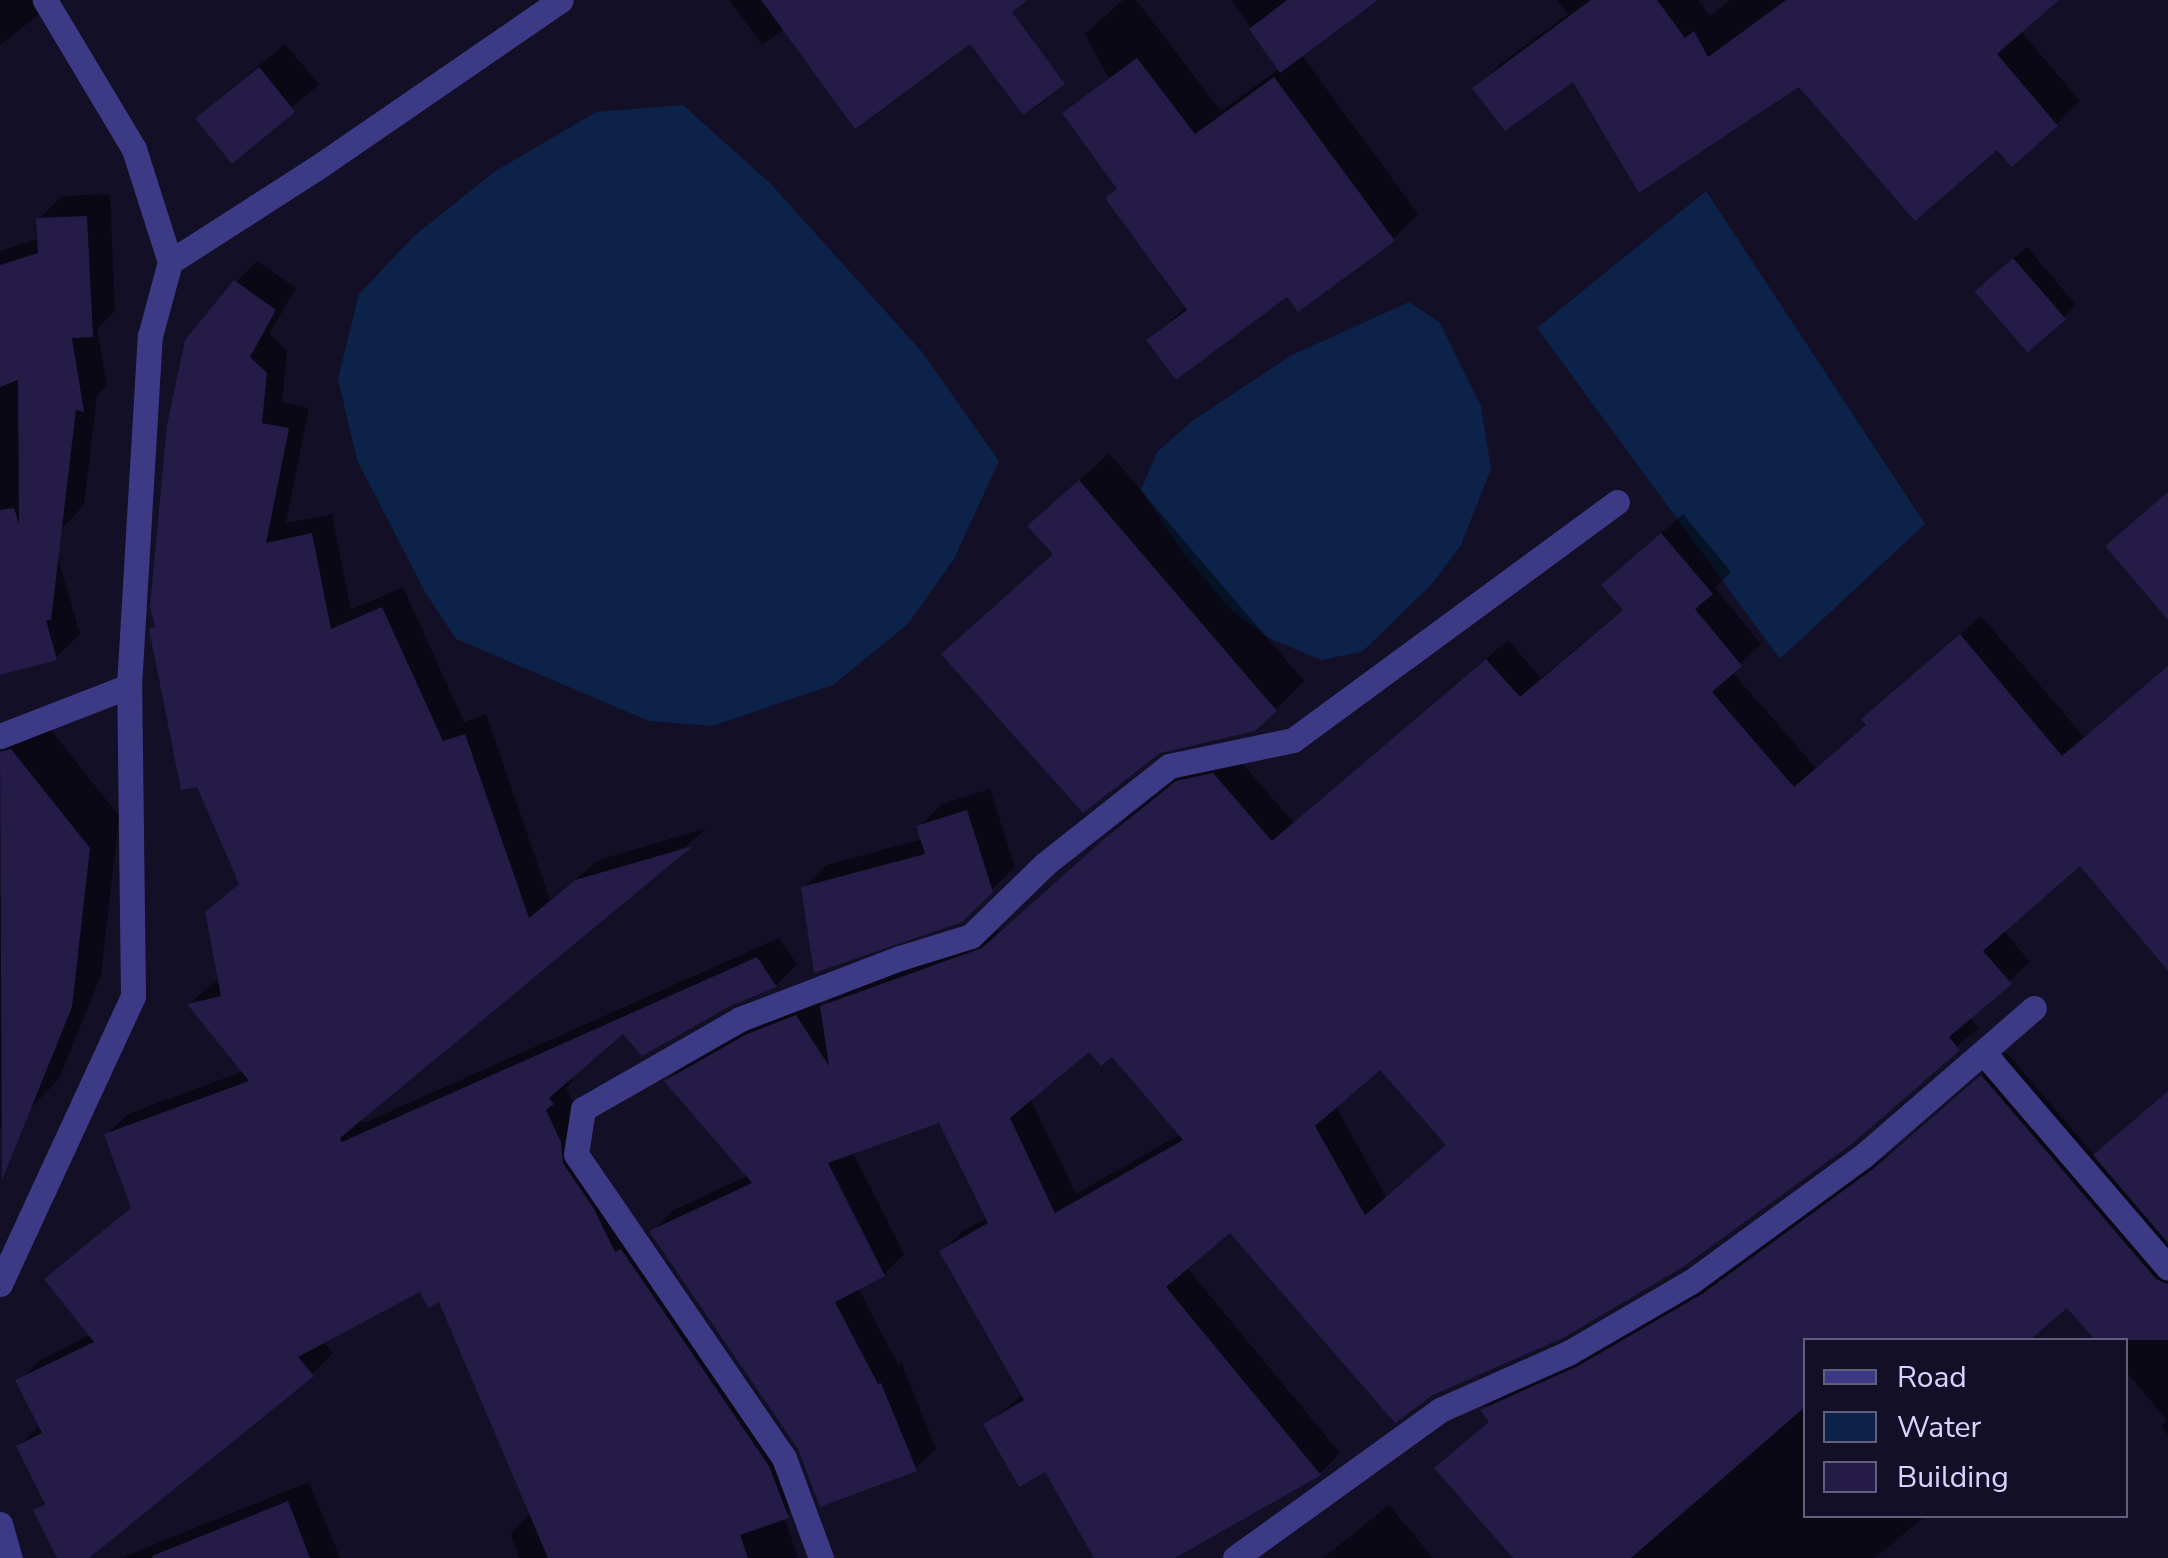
<!DOCTYPE html>
<style>
body{margin:0}
#map{position:relative;width:2168px;height:1558px;overflow:hidden;background:#130f26;font-family:"Nunito Sans",sans-serif}
div>[style]{position:absolute}
.water>*{inset:0;background:#0c2248}
.shadow>*{inset:0;background:#0007;transform-origin:0 0}
.building>*{inset:0;background:#241b47;transform-origin:0 0}
.street>*{height:25px;margin:-12.5px;padding:0 12.5px;transform-origin:12.5px;border-radius:12.5px;background:#3d3a85}
span{translate:-50% -50%;white-space:nowrap;text-align:center;line-height:1.15;-webkit-text-stroke:9px #130f26;paint-order:stroke}
.legend{position:absolute;left:1803px;top:1338px;width:325px;height:180px;box-sizing:border-box;background:#130f26;border:2px solid #625e7d;margin:0;padding:12px 18px;list-style:none;font-size:30px;color:#d9d4ff}
.legend li{display:flex;align-items:center;gap:20px;height:50px}
.legend b{width:50px;border:2px solid #625e7d}
</style>
<div id="map">
<div class="water">
<i style="clip-path:polygon(683px 105px,771px 184px,922px 352px,999px 461px,954px 559px,908px 624px,833px 685px,712px 726px,649px 721px,456px 639px,425px 592px,357px 460px,338px 379px,359px 294px,414px 236px,494px 172px,596px 112px)"></i>
<i style="clip-path:polygon(1706px 191px,1925px 524px,1780px 659px,1537px 328px)"></i>
<i style="clip-path:polygon(1409px 302px,1440px 323px,1481px 406px,1491px 469px,1461px 545px,1433px 583px,1362px 652px,1321px 660px,1269px 638px,1230px 609px,1184px 554px,1141px 490px,1157px 452px,1192px 421px,1292px 355px)"></i>
</div>
<div class="shadow">
<i style="clip-path:polygon(0 0,57px 0,0 45px)"></i>
<i style="clip-path:polygon(729px 0,1017px 0,785px 28px,762px 45px)"></i>
<i style="clip-path:polygon(1123px 0,1136px 0,1221px 111px,1280px 68px,1231px 0,1367px 0,1301px 54px,1418px 214px,1393px 239px,1299px 309px,1287px 293px,1149px 340px,1187px 306px,1108px 198px,1119px 187px,1130px 117px,1085px 34px)"></i>
<i style="clip-path:polygon(1557px 0,1698px 0,1710px 16px,1730px 0,2055px 0,2020px 30px,2080px 101px,2057px 124px,1997px 146px,1799px 83px,1573px 78px,1476px 88px,1499px 65px,1568px 14px)"></i>
<i style="left:285px;top:44px;width:53px;height:113px;rotate:50deg"></i>
<i style="clip-path:polygon(110px 194px,115px 311px,97px 329px,107px 386px,97px 395px,84px 505px,61px 529px,50px 530px,80px 634px,56px 657px,0 673px,0 251px,40px 238px,39px 219px,62px 196px)"></i>
<i style="clip-path:polygon(2027px 247px,2076px 305px,2064px 317px,1989px 279px)"></i>
<i style="clip-path:polygon(257px 261px,296px 288px,269px 334px,287px 351px,282px 402px,309px 408px,286px 523px,332px 514px,351px 610px,403px 587px,464px 722px,486px 714px,550px 900px,599px 860px,707px 828px,361px 1118px,364px 1123px,779px 938px,797px 964px,776px 985px,623px 1031px,570px 1077px,573px 1081px,566px 1088px,582px 1120px,583px 1141px,614px 1188px,637px 1233px,643px 1229px,790px 1444px,809px 1495px,784px 1517px,798px 1558px,519px 1558px,511px 1533px,531px 1513px,440px 1298px,421px 1288px,323px 1341px,333px 1353px,312px 1374px,85px 1558px,59px 1558px,36px 1510px,46px 1500px,19px 1446px,40px 1425px,19px 1381px,40px 1360px,91px 1334px,47px 1280px,133px 1206px,106px 1135px,128px 1114px,244px 1071px,190px 1004px,211px 984px,221px 981px,208px 913px,241px 882px,236px 282px)"></i>
<i style="clip-path:polygon(1109px 453px,1304px 681px,1276px 709px,1055px 553px,1031px 526px)"></i>
<i style="clip-path:polygon(evenodd,1683px 514px,1731px 572px,1715px 588px,1761px 644px,1732px 672px,1816px 768px,1868px 723px,1885px 699px,1981px 616px,2084px 737px,2147px 684px,2168px 709px,2168px 934px,2080px 863px,2003px 930px,2030px 962px,1969px 1017px,1979px 1028px,1682px 1265px,1230px 1230px,1186px 1267px,1340px 1453px,1320px 1473px,1170px 1558px,1097px 1558px,1046px 1469px,986px 1424px,1024px 1394px,943px 1251px,963px 1231px,988px 1217px,941px 1120px,852px 1151px,904px 1254px,884px 1274px,858px 1288px,898px 1365px,902px 1364px,936px 1449px,915px 1469px,800px 1448px,652px 1232px,672px 1211px,749px 1175px,667px 1081px,687px 1061px,770px 1014px,817px 996px,823px 1006px,843px 986px,1005px 928px,1128px 817px,1199px 761px,1234px 754px,1294px 823px,1508px 640px,1541px 678px,1625px 608px,1625px 565px,1683px 514px,1089px 1048px,1112px 1053px,1181px 1134px,1076px 1194px,1030px 1098px,1089px 1048px,1683px 514px,1381px 1067px,1448px 1144px,1386px 1197px,1335px 1105px,1381px 1067px)"></i>
<i style="clip-path:polygon(43px 720px,119px 816px,101px 975px,59px 1079px,28px 1111px,0 1129px,0 753px)"></i>
<i style="clip-path:polygon(990px 789px,1015px 867px,961px 919px,803px 888px,826px 865px,923px 839px,919px 827px,942px 804px)"></i>
<i style="clip-path:polygon(2007px 1053px,2095px 1156px,2168px 1091px,2168px 1435px,2161px 1426px,2167px 1420px,2126px 1372px,2126px 1340px,2098px 1340px,2068px 1305px,2027px 1340px,1806px 1340px,1806px 1516px,1925px 1516px,1875px 1558px,1513px 1558px,1491px 1423px,1482px 1411px,1506px 1387px,1605px 1343px,1728px 1271px,1900px 1146px)"></i>
<i style="clip-path:polygon(309px 1482px,340px 1558px,121px 1558px)"></i>
<i style="clip-path:polygon(1389px 1505px,1433px 1558px,1323px 1558px)"></i>
</div>
<div class="building">
<i style="clip-path:polygon(761px 0,1028px 0,1012px 12px,1065px 84px,1023px 115px,970px 44px,855px 129px)"></i>
<i style="clip-path:polygon(1287px 0,1378px 0,1280px 73px,1249px 29px)"></i>
<i style="clip-path:polygon(1591px 0,1657px 0,1685px 38px,1694px 31px,1708px 57px,1786px 0,2059px 0,1997px 54px,2058px 126px,2012px 167px,1997px 150px,1915px 221px,1799px 87px,1639px 193px,1573px 82px,1505px 131px,1472px 88px)"></i>
<i style="clip-path:polygon(1137px 58px,1195px 134px,1274px 77px,1395px 241px,1298px 312px,1287px 297px,1176px 380px,1146px 340px,1187px 310px,1105px 198px,1117px 189px,1062px 113px)"></i>
<i style="left:259px;top:67px;width:58px;height:82px;rotate:51deg"></i>
<i style="clip-path:polygon(87px 216px,93px 337px,72px 338px,84px 412px,76px 410px,51px 620px,46px 620px,57px 660px,0 675px,0 510px,14px 508px,19px 524px,18px 380px,0 387px,0 265px,38px 253px,36px 218px)"></i>
<i style="left:2013px;top:258px;width:81px;height:51px;rotate:49deg"></i>
<i style="clip-path:polygon(234px 280px,276px 310px,250px 357px,267px 373px,262px 423px,289px 428px,266px 543px,312px 533px,331px 629px,382px 607px,443px 741px,465px 734px,529px 918px,575px 880px,693px 846px,340px 1138px,342px 1142px,757px 957px,777px 987px,732px 1005px,642px 1056px,623px 1034px,549px 1098px,554px 1104px,546px 1110px,561px 1142px,563px 1163px,594px 1209px,615px 1252px,621px 1249px,769px 1466px,789px 1518px,740px 1535px,748px 1558px,548px 1558px,439px 1302px,428px 1308px,420px 1292px,298px 1357px,314px 1376px,89px 1558px,57px 1558px,33px 1510px,45px 1504px,16px 1446px,42px 1433px,15px 1380px,94px 1342px,44px 1279px,131px 1208px,104px 1134px,249px 1081px,187px 1004px,221px 996px,205px 912px,239px 884px,197px 787px,181px 790px,149px 629px,155px 627px,150px 606px,167px 425px,185px 340px)"></i>
<i style="clip-path:polygon(1079px 480px,1277px 711px,1255px 731px,1160px 753px,1083px 813px,941px 654px,1053px 554px,1027px 526px)"></i>
<i style="clip-path:polygon(2168px 492px,2168px 620px,2105px 546px)"></i>
<i style="clip-path:polygon(evenodd,1661px 533px,1713px 594px,1695px 609px,1742px 666px,1712px 692px,1794px 787px,1866px 725px,1861px 719px,1960px 634px,2062px 756px,2168px 666px,2168px 971px,2080px 866px,1983px 951px,2012px 984px,1949px 1037px,1960px 1050px,1853px 1143px,1683px 1267px,1563px 1338px,1433px 1395px,1395px 1423px,1230px 1233px,1166px 1287px,1321px 1475px,1175px 1558px,1094px 1558px,1045px 1472px,1019px 1487px,983px 1424px,1024px 1400px,939px 1251px,988px 1223px,939px 1123px,828px 1163px,885px 1276px,835px 1302px,878px 1384px,881px 1383px,917px 1471px,820px 1507px,798px 1449px,649px 1231px,752px 1183px,664px 1081px,747px 1034px,796px 1015px,829px 1066px,820px 1006px,982px 948px,1105px 838px,1176px 781px,1213px 773px,1272px 841px,1486px 659px,1520px 697px,1623px 610px,1601px 585px,1661px 533px,1089px 1052px,1101px 1066px,1112px 1057px,1183px 1140px,1055px 1213px,1010px 1118px,1089px 1052px,1661px 533px,1380px 1070px,1446px 1145px,1365px 1215px,1315px 1126px,1380px 1070px)"></i>
<i style="clip-path:polygon(11px 749px,90px 848px,72px 1007px,2px 1180px,0 752px)"></i>
<i style="clip-path:polygon(967px 810px,993px 892px,962px 922px,814px 973px,801px 887px,925px 854px,916px 826px)"></i>
<i style="clip-path:polygon(1981px 1075px,2156px 1279px,2168px 1284px,2168px 1340px,2095px 1340px,2067px 1308px,2030px 1340px,1806px 1340px,1806px 1406px,1631px 1558px,1513px 1558px,1434px 1468px,1489px 1422px,1480px 1410px,1578px 1366px,1702px 1294px,1873px 1169px)"></i>
<i style="clip-path:polygon(2168px 1091px,2168px 1243px,2093px 1155px)"></i>
<i style="clip-path:polygon(288px 1501px,310px 1558px,153px 1558px,152px 1556px)"></i>
</div>
<div class="street">
<i style="left:170px;top:262px;width:172px;rotate:-32.7deg"></i>
<i style="left:315px;top:169px;width:298px;rotate:-34.5deg"></i>
<i style="left:0;top:736px;width:138px;rotate:-21.2deg"></i>
<i style="left:1983px;top:1052px;width:284px;rotate:49.4deg"></i>
<i style="left:0;top:1284px;width:317px;rotate:-65.2deg"></i>
<i style="left:133px;top:996px;width:310px;rotate:-90.7deg"></i>
<i style="left:129px;top:686px;width:351px;rotate:-86.6deg"></i>
<i style="left:150px;top:336px;width:77px;rotate:-74.9deg"></i>
<i style="left:170px;top:262px;width:119px;rotate:-107.7deg"></i>
<i style="left:134px;top:149px;width:174px;rotate:-120.9deg"></i>
<i style="left:0;top:1524px;width:35px;rotate:74deg"></i>
<i style="left:821px;top:1558px;width:107px;rotate:-110.3deg"></i>
<i style="left:784px;top:1458px;width:368px;rotate:-124.4deg"></i>
<i style="left:576px;top:1154px;width:46px;rotate:-81.2deg"></i>
<i style="left:583px;top:1109px;width:181px;rotate:-29.8deg"></i>
<i style="left:740px;top:1019px;width:171px;rotate:-20.9deg"></i>
<i style="left:900px;top:958px;width:74px;rotate:-17.2deg"></i>
<i style="left:971px;top:936px;width:103px;rotate:-44.2deg"></i>
<i style="left:1045px;top:864px;width:158px;rotate:-38.3deg"></i>
<i style="left:1169px;top:766px;width:127px;rotate:-11.8deg"></i>
<i style="left:1293px;top:740px;width:402px;rotate:-36.3deg"></i>
<i style="left:1235px;top:1558px;width:253px;rotate:-35.8deg"></i>
<i style="left:1440px;top:1410px;width:142px;rotate:-24deg"></i>
<i style="left:1570px;top:1352px;width:141px;rotate:-30.2deg"></i>
<i style="left:1692px;top:1281px;width:212px;rotate:-36.2deg"></i>
<i style="left:1863px;top:1156px;width:226px;rotate:-40.9deg"></i>
</div>
<ul class="legend">
<li><b style="height:12px;background:#3d3a85"></b>Road</li>
<li><b style="height:28px;background:#0c2248"></b>Water</li>
<li><b style="height:28px;background:#241b47"></b>Building</li>
</ul>
</div>
